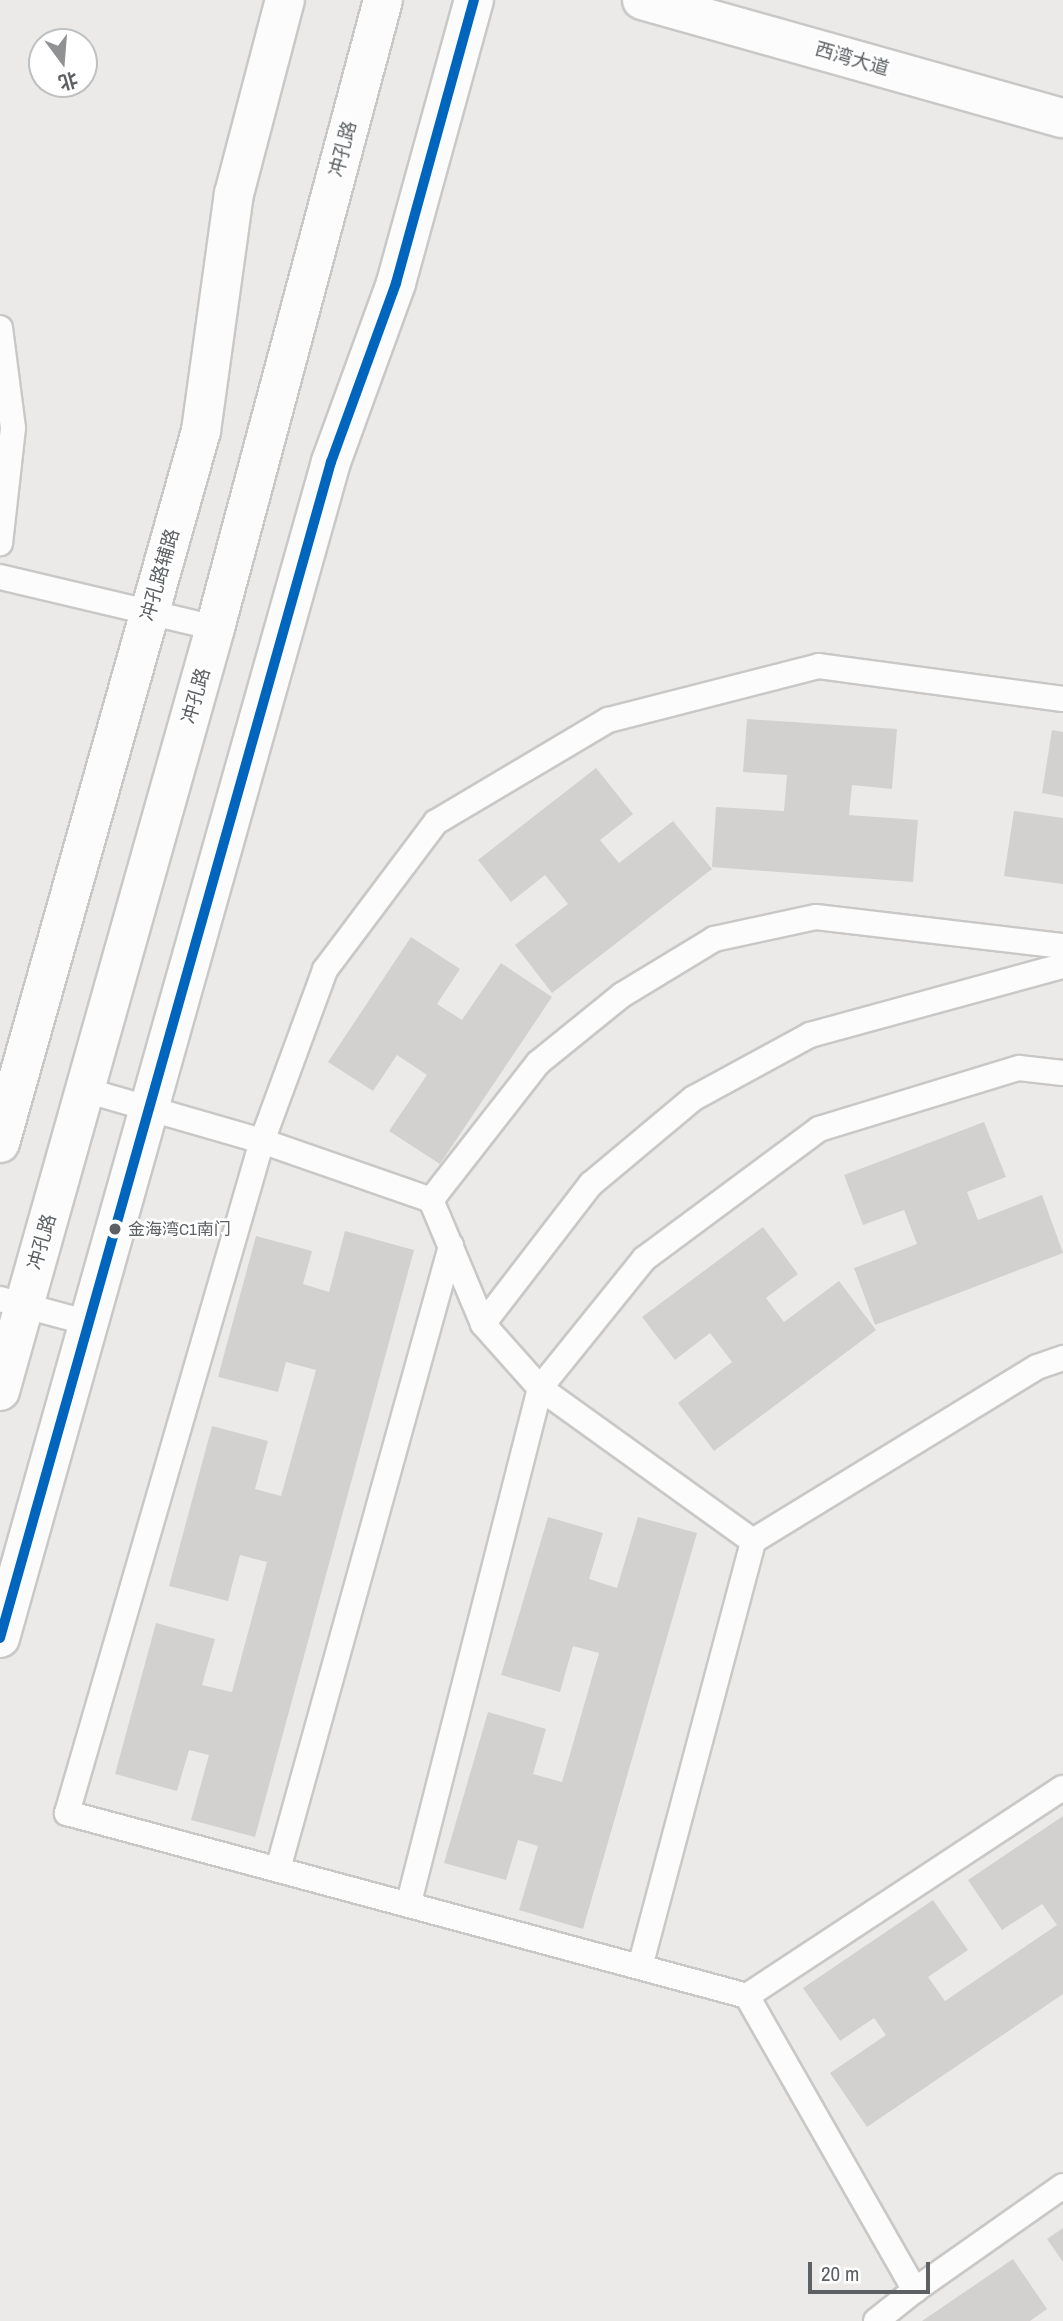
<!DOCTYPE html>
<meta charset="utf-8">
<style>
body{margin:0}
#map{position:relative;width:1063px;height:2321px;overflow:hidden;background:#eceae8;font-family:"Archivo Narrow","Noto Sans SC",sans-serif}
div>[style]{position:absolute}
.building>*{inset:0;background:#d3d1d0}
.roads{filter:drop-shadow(2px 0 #c9c8c7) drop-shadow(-2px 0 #c9c8c7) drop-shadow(0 2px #c9c8c7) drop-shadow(0 -2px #c9c8c7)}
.lane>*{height:24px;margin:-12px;padding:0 12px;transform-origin:12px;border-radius:12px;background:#fcfcfc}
.street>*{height:38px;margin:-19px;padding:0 19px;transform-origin:19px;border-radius:19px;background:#fcfcfc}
.secondary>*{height:38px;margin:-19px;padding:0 19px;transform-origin:19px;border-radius:19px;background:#fcfcfc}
.bus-1>*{height:10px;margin:-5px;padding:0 5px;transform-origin:5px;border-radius:5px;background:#0065bd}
.dots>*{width:19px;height:19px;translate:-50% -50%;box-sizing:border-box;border:4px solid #fff;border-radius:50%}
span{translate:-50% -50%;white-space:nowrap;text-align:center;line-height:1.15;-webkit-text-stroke:5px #fff;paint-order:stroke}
.bus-label{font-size:17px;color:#5d6164}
.left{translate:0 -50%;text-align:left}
.street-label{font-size:19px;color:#5d6164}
.north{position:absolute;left:28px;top:28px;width:70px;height:70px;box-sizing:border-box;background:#fff;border:2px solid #bec0c1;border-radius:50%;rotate:164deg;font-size:19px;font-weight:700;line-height:28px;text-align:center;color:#5d6164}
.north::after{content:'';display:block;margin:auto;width:24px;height:32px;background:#8f9192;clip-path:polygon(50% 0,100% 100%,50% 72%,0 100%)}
.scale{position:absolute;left:808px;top:2262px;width:122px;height:32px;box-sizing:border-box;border:4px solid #5d6164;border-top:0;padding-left:9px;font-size:21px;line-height:24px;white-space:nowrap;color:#5d6164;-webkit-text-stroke:5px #fff;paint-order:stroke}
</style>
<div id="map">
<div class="building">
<i style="clip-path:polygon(747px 719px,897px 729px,892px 789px,852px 785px,849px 815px,918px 820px,913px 882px,712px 867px,716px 807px,784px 811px,787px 775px,743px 772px)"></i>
<i style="clip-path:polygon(1052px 730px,1063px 732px,1063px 797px,1042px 793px)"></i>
<i style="clip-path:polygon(596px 768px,633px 814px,600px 840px,619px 863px,673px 821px,712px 869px,552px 993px,515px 945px,568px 904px,545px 875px,511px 902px,478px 860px)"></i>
<i style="clip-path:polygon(1014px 811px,1063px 818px,1063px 884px,1004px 876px)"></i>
<i style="clip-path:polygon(411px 937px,460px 969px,437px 1004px,462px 1020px,501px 963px,552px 997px,440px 1164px,389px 1131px,427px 1075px,397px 1055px,373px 1091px,328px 1062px)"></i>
<i style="clip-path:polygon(984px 1122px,1006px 1177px,967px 1192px,978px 1220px,1042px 1195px,1063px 1253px,875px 1325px,854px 1268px,917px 1244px,904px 1210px,863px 1225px,844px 1175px)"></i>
<i style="clip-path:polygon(763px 1227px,798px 1274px,766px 1298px,784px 1322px,839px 1281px,876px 1330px,714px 1451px,678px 1403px,732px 1362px,710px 1333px,675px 1360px,642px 1317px)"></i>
<i style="clip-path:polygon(345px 1231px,414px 1250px,255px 1837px,191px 1820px,209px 1755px,189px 1750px,177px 1791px,115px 1774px,156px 1623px,215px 1639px,202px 1685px,232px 1692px,267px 1562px,240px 1555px,228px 1601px,169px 1586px,212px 1426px,268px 1441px,255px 1489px,281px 1496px,316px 1370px,286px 1362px,278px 1392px,218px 1377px,256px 1236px,312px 1251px,303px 1284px,329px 1292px)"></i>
<i style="clip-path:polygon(548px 1517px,603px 1533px,589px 1579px,617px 1588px,638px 1517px,697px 1533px,583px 1929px,519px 1910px,538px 1846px,518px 1840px,506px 1880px,444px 1863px,488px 1712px,546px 1729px,533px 1774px,562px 1782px,599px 1653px,573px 1646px,560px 1692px,501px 1675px)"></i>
<i style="clip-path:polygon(1063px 1816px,1063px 1994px,867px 2127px,830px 2073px,886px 2035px,874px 2018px,840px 2041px,803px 1988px,933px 1900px,968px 1950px,928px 1977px,945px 2001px,1057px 1925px,1042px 1904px,1002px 1930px,968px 1880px)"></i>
<i style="clip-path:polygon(1063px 2228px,1063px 2262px,1047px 2239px)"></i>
<i style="clip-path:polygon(1013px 2259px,1047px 2309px,1030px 2321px,922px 2321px)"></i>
</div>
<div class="roads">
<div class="lane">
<i style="left:0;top:328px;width:101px;rotate:82.6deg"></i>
<i style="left:13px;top:428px;width:116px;rotate:96.4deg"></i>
<i style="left:0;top:577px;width:221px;rotate:13.3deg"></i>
<i style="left:1063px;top:699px;width:246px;rotate:-172.3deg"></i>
<i style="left:819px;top:666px;width:218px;rotate:165.6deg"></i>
<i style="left:608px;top:720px;width:200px;rotate:149.3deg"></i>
<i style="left:436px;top:822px;width:185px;rotate:126.9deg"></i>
<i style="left:325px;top:970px;width:182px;rotate:110.2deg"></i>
<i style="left:262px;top:1141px;width:700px;rotate:106.18deg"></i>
<i style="left:67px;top:1813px;width:704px;rotate:15.06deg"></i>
<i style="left:747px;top:1996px;width:378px;rotate:-33.4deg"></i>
<i style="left:85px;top:1090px;width:184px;rotate:16.1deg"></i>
<i style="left:262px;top:1141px;width:179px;rotate:19.2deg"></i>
<i style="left:431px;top:1200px;width:134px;rotate:67.2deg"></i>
<i style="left:483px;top:1324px;width:86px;rotate:48.3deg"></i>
<i style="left:540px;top:1388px;width:262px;rotate:35.7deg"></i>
<i style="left:431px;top:1200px;width:174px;rotate:-52deg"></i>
<i style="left:538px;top:1063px;width:108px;rotate:-39deg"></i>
<i style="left:622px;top:995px;width:108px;rotate:-31.3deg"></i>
<i style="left:714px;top:939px;width:104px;rotate:-12.2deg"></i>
<i style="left:816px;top:917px;width:249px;rotate:6.7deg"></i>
<i style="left:0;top:1299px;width:92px;rotate:15.1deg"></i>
<i style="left:483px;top:1324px;width:177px;rotate:-52.4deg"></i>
<i style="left:591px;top:1184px;width:134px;rotate:-39.9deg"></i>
<i style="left:694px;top:1098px;width:132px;rotate:-28.5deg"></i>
<i style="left:810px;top:1035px;width:262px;rotate:-15.3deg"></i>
<i style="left:278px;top:1869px;width:647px;rotate:-74.48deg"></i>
<i style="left:409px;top:1902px;width:530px;rotate:-75.7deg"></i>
<i style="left:540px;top:1388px;width:166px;rotate:-51.1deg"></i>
<i style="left:644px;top:1259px;width:218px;rotate:-36.6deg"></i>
<i style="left:819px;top:1129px;width:209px;rotate:-17deg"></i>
<i style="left:1019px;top:1068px;width:44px;rotate:6.5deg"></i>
<i style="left:641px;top:1963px;width:437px;rotate:-75.1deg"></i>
<i style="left:753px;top:1541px;width:333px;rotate:-31.5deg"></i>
<i style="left:1037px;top:1367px;width:28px;rotate:-19deg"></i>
<i style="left:747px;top:1996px;width:339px;rotate:60.3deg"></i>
<i style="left:915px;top:2290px;width:181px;rotate:-35.1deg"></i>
<i style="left:876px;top:2321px;width:50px;rotate:-38.5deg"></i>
</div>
<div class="street">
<i style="left:0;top:1143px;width:740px;rotate:-74.24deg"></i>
<i style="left:201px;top:431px;width:239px;rotate:-82.1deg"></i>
<i style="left:234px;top:194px;width:201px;rotate:-75.3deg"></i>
<i style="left:0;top:1638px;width:1222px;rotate:-74.28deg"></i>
<i style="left:331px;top:462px;width:190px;rotate:-70deg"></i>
<i style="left:396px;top:283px;width:294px;rotate:-74.6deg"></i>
</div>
<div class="secondary">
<i style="left:642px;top:0;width:437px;rotate:15.7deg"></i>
<i style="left:0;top:1391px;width:793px;rotate:-74.26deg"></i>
<i style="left:215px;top:628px;width:650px;rotate:-75.02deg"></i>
</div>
</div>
<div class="bus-1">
<i style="left:0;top:1638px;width:1222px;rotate:-74.28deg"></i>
<i style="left:331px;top:462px;width:190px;rotate:-70deg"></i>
<i style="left:396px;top:283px;width:294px;rotate:-74.6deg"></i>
</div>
<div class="dots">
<i style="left:115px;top:1229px;background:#5d6164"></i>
</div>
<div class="bus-label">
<span class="left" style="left:128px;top:1229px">金海湾C1南门</span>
</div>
<div class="street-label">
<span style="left:852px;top:59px;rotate:16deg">西湾大道</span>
<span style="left:343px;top:149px;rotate:-75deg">冲孔路</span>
<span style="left:160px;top:575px;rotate:-74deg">冲孔路辅路</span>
<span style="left:196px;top:696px;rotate:-74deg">冲孔路</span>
<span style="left:42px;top:1242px;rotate:-74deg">冲孔路</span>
</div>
<div class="north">北</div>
<div class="scale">20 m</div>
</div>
